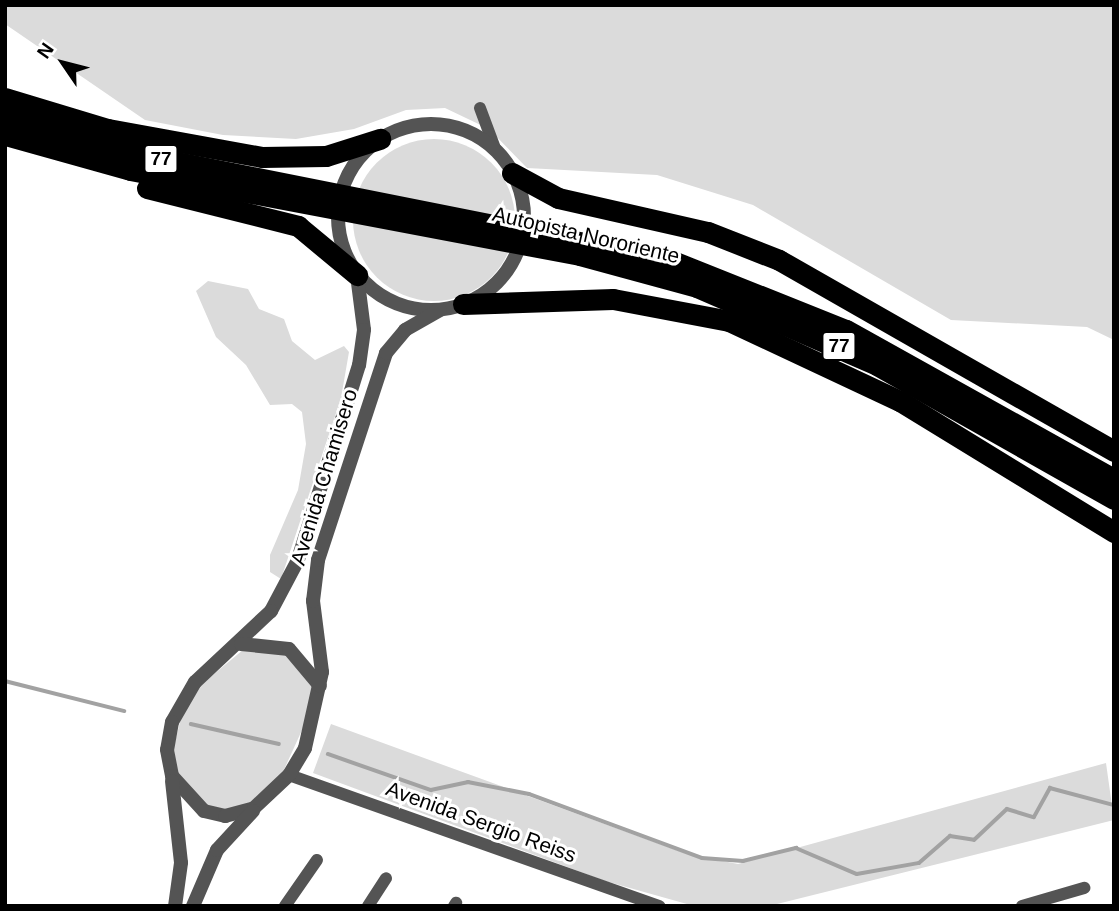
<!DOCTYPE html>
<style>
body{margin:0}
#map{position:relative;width:1119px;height:911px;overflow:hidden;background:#fff;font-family:Arial,sans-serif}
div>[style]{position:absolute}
.green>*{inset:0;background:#dbdbdb}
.round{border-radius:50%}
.stream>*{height:3.5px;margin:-1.75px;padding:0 1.75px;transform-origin:1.75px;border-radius:1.75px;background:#a2a2a2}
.minor>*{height:12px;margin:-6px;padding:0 6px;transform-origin:6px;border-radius:6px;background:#545454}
.tertiary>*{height:14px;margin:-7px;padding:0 7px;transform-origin:7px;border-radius:7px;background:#545454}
.tertiary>.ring{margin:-7px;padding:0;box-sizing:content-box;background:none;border:14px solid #545454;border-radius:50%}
.motorway>*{height:21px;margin:-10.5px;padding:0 10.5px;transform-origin:10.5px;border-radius:10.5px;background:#000}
span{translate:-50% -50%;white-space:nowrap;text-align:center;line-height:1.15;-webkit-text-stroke:6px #fff;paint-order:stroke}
.shield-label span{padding:2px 5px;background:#fff;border:2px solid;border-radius:5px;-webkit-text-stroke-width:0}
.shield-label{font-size:19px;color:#000;font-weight:700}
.street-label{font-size:21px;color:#000}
.frame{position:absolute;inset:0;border:7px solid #000;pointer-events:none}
.north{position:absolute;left:28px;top:28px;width:70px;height:70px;-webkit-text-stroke:5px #fff;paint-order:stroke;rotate:305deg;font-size:19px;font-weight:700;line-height:28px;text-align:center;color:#000}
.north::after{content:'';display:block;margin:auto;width:24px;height:32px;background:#000;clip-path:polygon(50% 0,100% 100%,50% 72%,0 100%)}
</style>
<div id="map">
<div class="green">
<i style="clip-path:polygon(5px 5px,1114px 5px,1114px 340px,1087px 327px,951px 320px,753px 205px,657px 175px,527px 168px,489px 129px,445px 108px,406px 110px,354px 129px,296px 139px,223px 135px,145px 120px,5px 24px)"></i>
<i class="round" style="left:353px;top:139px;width:162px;height:162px"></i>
<i style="clip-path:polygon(208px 281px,248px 289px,259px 309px,284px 319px,292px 341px,315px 360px,344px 346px,349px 352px,341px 398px,281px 579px,270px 572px,270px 555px,298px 490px,306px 444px,302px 412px,292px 404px,270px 405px,246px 365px,216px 337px,196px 291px)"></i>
<i style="clip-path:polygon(243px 650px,288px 654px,312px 683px,313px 706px,282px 774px,245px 807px,219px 810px,200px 803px,175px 771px,174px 746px,182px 714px,203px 683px)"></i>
<i style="clip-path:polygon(331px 724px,687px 854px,738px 864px,1106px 763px,1114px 820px,769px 906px,694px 906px,605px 881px,313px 773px)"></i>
</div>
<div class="stream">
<i style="left:5px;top:681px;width:123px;rotate:14.1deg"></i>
<i style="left:191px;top:724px;width:90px;rotate:12.8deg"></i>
<i style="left:328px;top:754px;width:109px;rotate:19.3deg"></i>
<i style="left:431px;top:790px;width:38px;rotate:-12deg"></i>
<i style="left:468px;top:782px;width:62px;rotate:11.1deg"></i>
<i style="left:529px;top:794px;width:184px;rotate:20.3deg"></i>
<i style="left:702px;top:858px;width:41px;rotate:4.2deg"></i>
<i style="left:743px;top:861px;width:55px;rotate:-13.8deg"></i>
<i style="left:796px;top:848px;width:66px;rotate:23.1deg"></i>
<i style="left:857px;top:874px;width:63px;rotate:-10.1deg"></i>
<i style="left:919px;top:863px;width:41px;rotate:-41.1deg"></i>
<i style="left:950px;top:836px;width:24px;rotate:9deg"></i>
<i style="left:974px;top:840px;width:45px;rotate:-43.2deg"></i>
<i style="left:1007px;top:809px;width:28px;rotate:17deg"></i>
<i style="left:1034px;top:817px;width:33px;rotate:-61deg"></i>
<i style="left:1050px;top:788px;width:66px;rotate:14.9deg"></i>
</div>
<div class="minor">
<i style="left:480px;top:108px;width:46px;rotate:69.6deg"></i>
<i style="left:289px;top:775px;width:393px;rotate:19.5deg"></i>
<i style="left:285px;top:906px;width:56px;rotate:-55.2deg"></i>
<i style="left:368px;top:906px;width:33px;rotate:-57deg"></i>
<i style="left:454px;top:906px;width:4px;rotate:-56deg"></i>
<i style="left:1022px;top:906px;width:65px;rotate:-16.2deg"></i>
</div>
<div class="tertiary">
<i class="ring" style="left:338px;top:124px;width:172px;height:172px"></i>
<i style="left:357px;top:275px;width:55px;rotate:82.7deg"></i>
<i style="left:364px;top:330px;width:35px;rotate:98deg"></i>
<i style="left:359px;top:365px;width:204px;rotate:107.4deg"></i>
<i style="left:298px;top:560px;width:58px;rotate:117.9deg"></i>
<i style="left:271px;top:611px;width:104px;rotate:136.9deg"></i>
<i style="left:195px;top:682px;width:46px;rotate:119.9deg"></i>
<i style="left:172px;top:722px;width:28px;rotate:100deg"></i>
<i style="left:167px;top:750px;width:26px;rotate:79deg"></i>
<i style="left:172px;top:776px;width:47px;rotate:47.6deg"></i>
<i style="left:204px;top:811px;width:22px;rotate:13deg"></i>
<i style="left:225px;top:816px;width:30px;rotate:-15deg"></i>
<i style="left:254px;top:808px;width:48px;rotate:-43.3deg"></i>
<i style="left:289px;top:775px;width:31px;rotate:-59deg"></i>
<i style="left:305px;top:748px;width:78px;rotate:-77.4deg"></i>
<i style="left:322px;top:672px;width:72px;rotate:-97.2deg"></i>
<i style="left:313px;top:601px;width:41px;rotate:-83deg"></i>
<i style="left:318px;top:560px;width:218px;rotate:-71.8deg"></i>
<i style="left:386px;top:353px;width:30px;rotate:-50deg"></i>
<i style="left:405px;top:330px;width:40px;rotate:-29.7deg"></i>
<i style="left:241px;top:644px;width:48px;rotate:5.9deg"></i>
<i style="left:289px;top:649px;width:48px;rotate:50deg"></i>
<i style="left:172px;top:781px;width:82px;rotate:83.7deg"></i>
<i style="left:181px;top:863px;width:43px;rotate:97.9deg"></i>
<i style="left:193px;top:906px;width:61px;rotate:-66.8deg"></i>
<i style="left:217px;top:850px;width:53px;rotate:-47.3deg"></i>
</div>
<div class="motorway">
<i style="left:5px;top:98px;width:108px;rotate:16.8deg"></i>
<i style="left:108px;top:129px;width:157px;rotate:10.3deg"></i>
<i style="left:262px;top:157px;width:64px;rotate:-0.9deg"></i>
<i style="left:326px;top:156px;width:57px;rotate:-17.5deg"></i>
<i style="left:5px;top:116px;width:153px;rotate:15.6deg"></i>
<i style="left:152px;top:157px;width:528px;rotate:11.25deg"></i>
<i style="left:670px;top:260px;width:189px;rotate:21.7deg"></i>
<i style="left:846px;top:330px;width:307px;rotate:29.1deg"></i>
<i style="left:5px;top:135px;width:130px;rotate:15.6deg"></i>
<i style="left:130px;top:170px;width:458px;rotate:10.7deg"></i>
<i style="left:580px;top:255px;width:121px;rotate:15.3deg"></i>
<i style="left:697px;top:287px;width:196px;rotate:23.4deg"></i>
<i style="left:877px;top:365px;width:272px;rotate:29.5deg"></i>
<i style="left:512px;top:173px;width:52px;rotate:28.5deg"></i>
<i style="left:558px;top:198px;width:154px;rotate:12.8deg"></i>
<i style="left:708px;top:232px;width:76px;rotate:21.5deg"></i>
<i style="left:779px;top:260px;width:386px;rotate:29.7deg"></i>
<i style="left:147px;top:188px;width:156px;rotate:14.1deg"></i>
<i style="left:298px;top:226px;width:77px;rotate:39.7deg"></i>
<i style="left:463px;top:304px;width:150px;rotate:-1.9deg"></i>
<i style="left:613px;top:299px;width:118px;rotate:10.7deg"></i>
<i style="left:729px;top:321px;width:189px;rotate:25.1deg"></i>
<i style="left:900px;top:401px;width:251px;rotate:31.5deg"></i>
</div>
<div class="shield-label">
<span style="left:161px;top:159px">77</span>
<span style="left:839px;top:346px">77</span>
</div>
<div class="street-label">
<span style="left:586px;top:235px;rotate:13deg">Autopista Nororiente</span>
<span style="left:324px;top:477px;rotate:-73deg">Avenida Chamisero</span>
<span style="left:481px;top:822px;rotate:20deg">Avenida Sergio Reiss</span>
</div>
<div class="frame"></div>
<div class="north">N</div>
</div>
